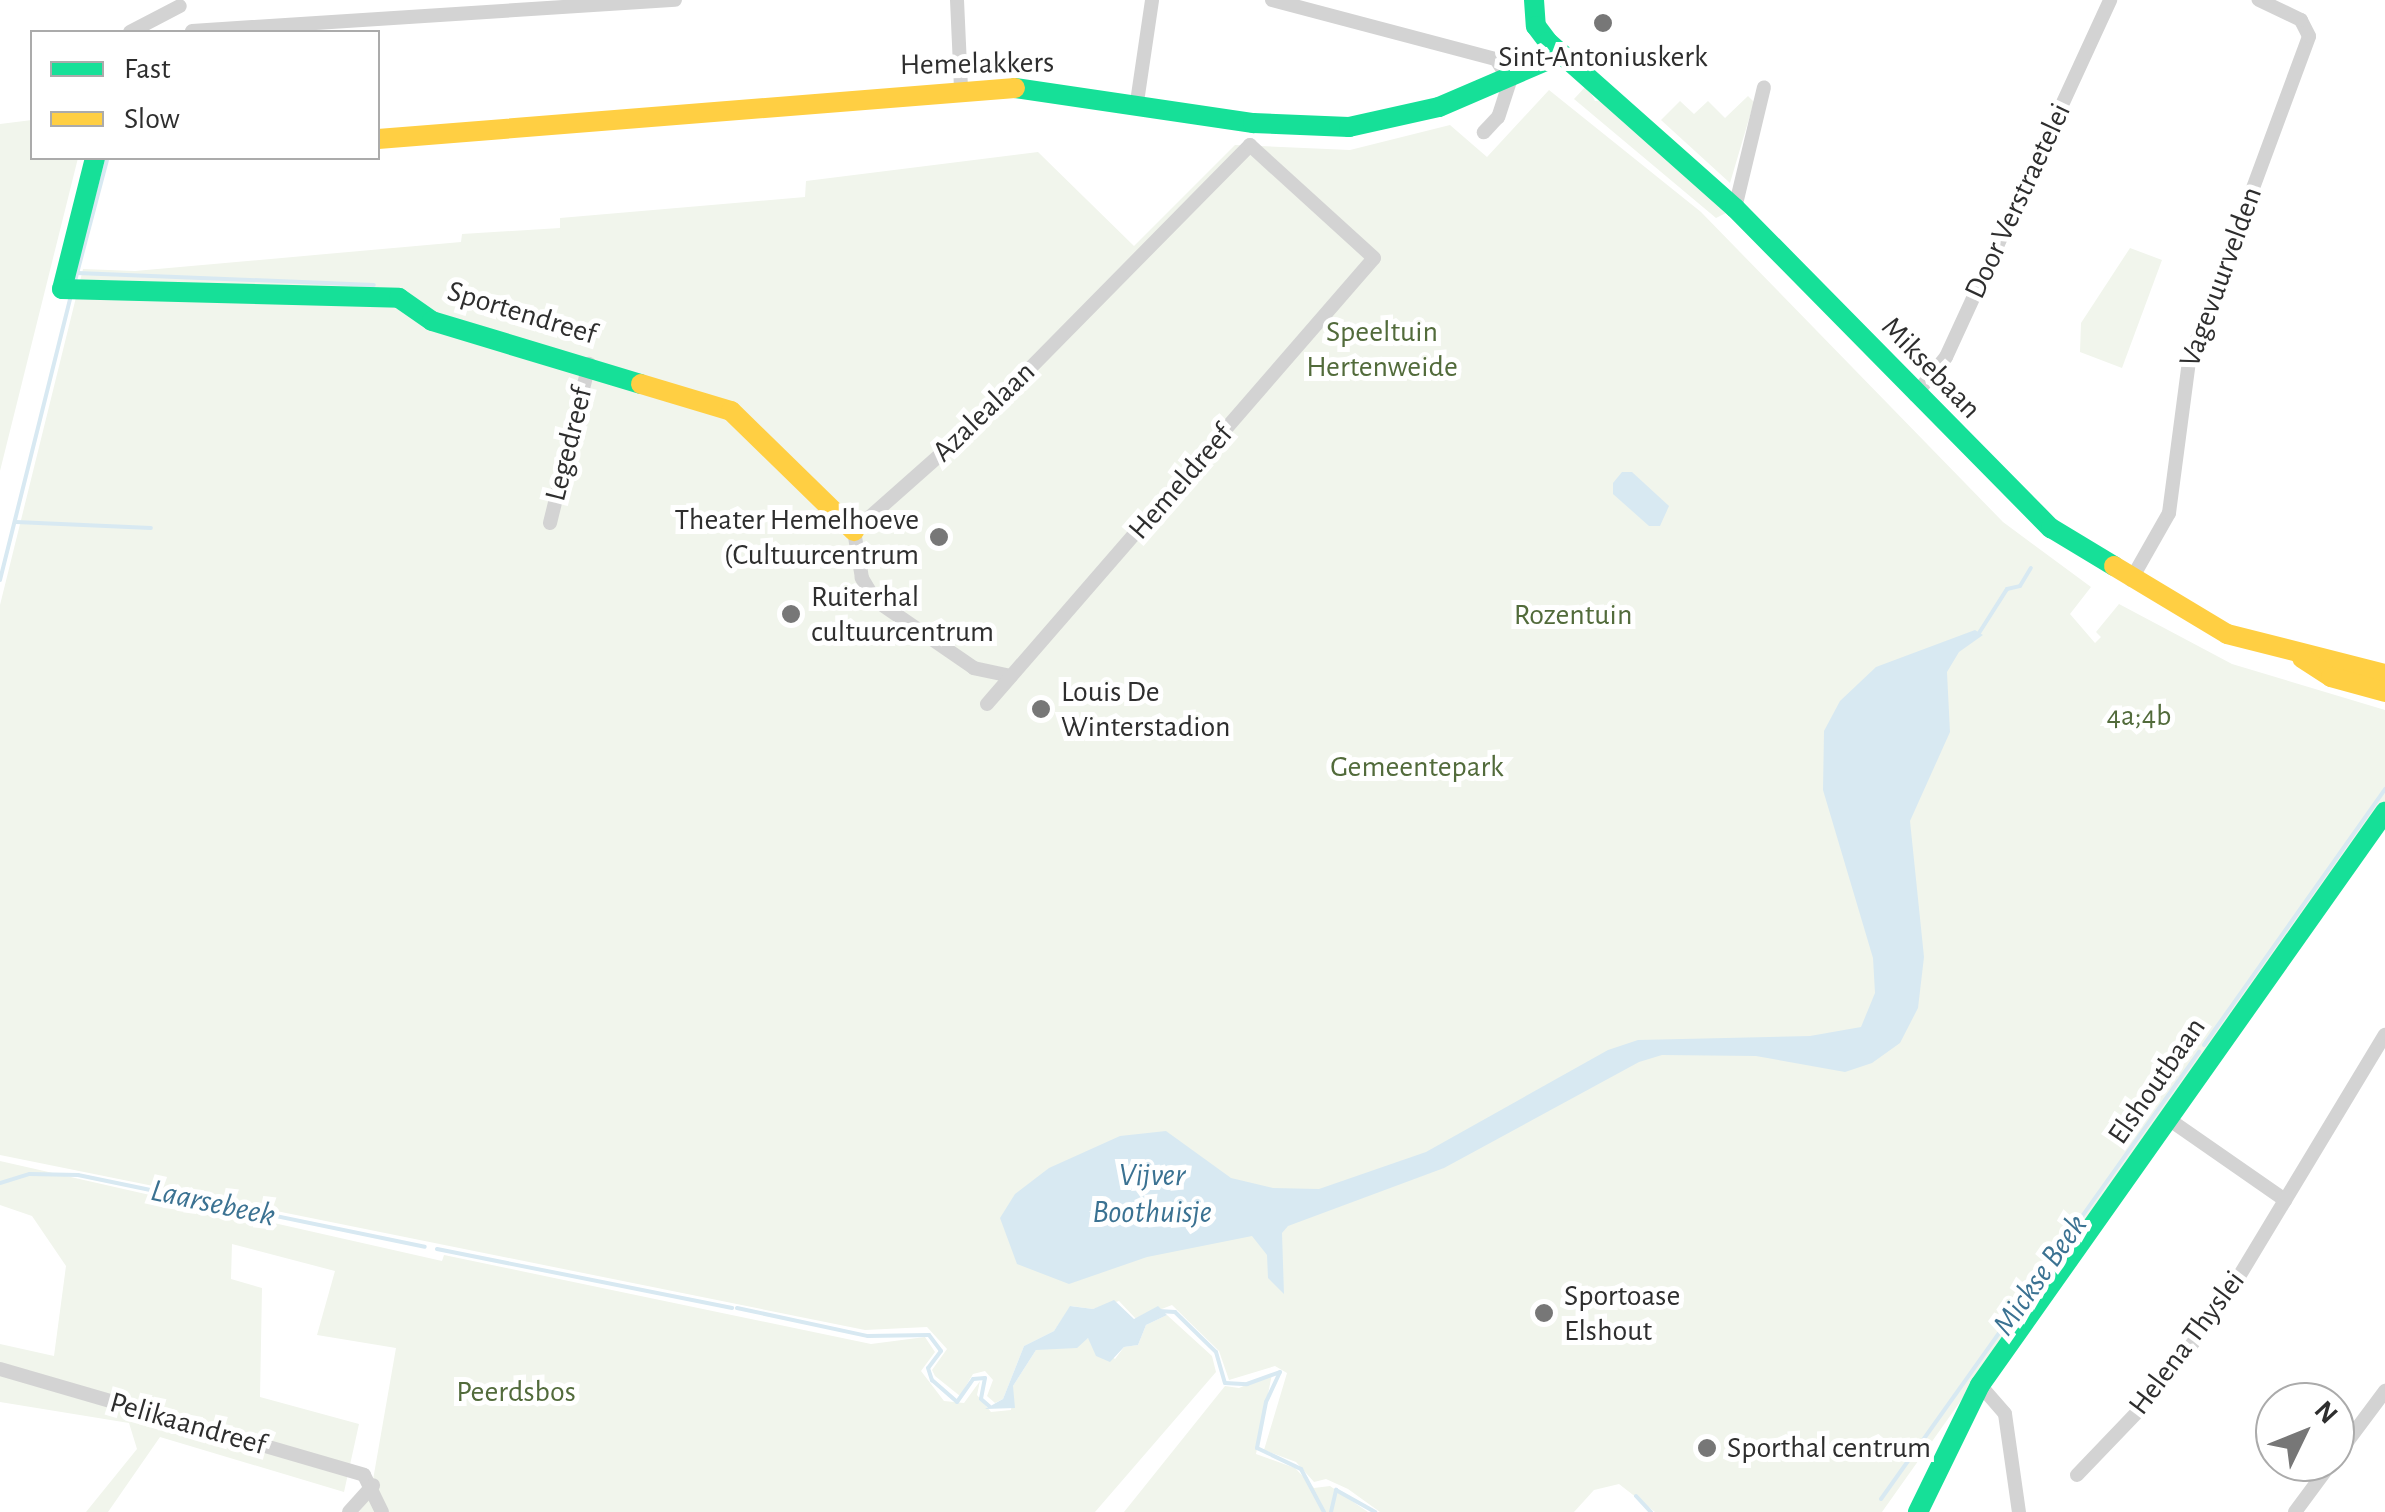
<!DOCTYPE html>
<style>
body{margin:0}
#map{position:relative;width:2385px;height:1512px;overflow:hidden;background:#fff;font-family:"Alegreya Sans",sans-serif}
div>[style]{position:absolute}
.green>*{inset:0;background:#f1f5ec}
.water>*{inset:0;background:#d8e9f2}
.stream>*{height:4px;margin:-2px;padding:0 2px;transform-origin:2px;border-radius:2px;background:#d8e9f2}
.street>*{height:14px;margin:-7px;padding:0 7px;transform-origin:7px;border-radius:7px;background:#d3d3d3}
.fast>*{height:20px;margin:-10px;padding:0 10px;transform-origin:10px;border-radius:10px;background:#16e098}
.slow>*{height:20px;margin:-10px;padding:0 10px;transform-origin:10px;border-radius:10px;background:#ffcf43}
.dots>*{width:28px;height:28px;translate:-50% -50%;box-sizing:border-box;border:5px solid #fff;border-radius:50%}
span{translate:-50% -50%;white-space:nowrap;text-align:center;line-height:1.15;-webkit-text-stroke:10px #fff;paint-order:stroke}
.poi-label{font-size:30px;color:#2e2e2e}
.right{translate:-100% -50%;text-align:right}
.left{translate:0 -50%;text-align:left}
.street-label{font-size:30px;color:#2e2e2e}
.park-label{font-size:30px;color:#526b3b}
.water-label{font-size:32px;color:#3b7292;font-style:italic}
.legend{position:absolute;left:30px;top:30px;width:350px;height:130px;box-sizing:border-box;background:#fff;border:2px solid #ababab;margin:0;padding:12px 18px;list-style:none;font-size:30px;color:#2e2e2e}
.legend li{display:flex;align-items:center;gap:20px;height:50px}
.legend b{width:50px;border:2px solid #ababab}
.north{position:absolute;left:2255px;top:1382px;width:100px;height:100px;box-sizing:border-box;background:#fff;border:2px solid #ababab;border-radius:50%;rotate:47deg;font-size:28px;font-weight:700;line-height:40px;text-align:center;color:#2e2e2e}
.north::after{content:'';display:block;margin:auto;width:35px;height:45px;background:#777;clip-path:polygon(50% 0,100% 100%,50% 72%,0 100%)}
</style>
<div id="map">
<div class="green">
<i style="clip-path:polygon(1587px 85px,1595px 101px,1604px 100px,1726px 213px,1716px 218px,1574px 99px)"></i>
<i style="clip-path:polygon(1549px 90px,1701px 212px,2003px 522px,2091px 587px,2070px 614px,2095px 643px,2101px 637px,2096px 632px,2119px 604px,2232px 664px,2385px 710px,2385px 802px,1882px 1512px,1655px 1512px,1619px 1484px,1594px 1490px,1574px 1512px,1380px 1512px,1348px 1489px,1326px 1479px,1314px 1482px,1296px 1462px,1264px 1450px,1287px 1373px,1275px 1366px,1229px 1380px,1219px 1351px,1172px 1305px,1136px 1319px,1119px 1301px,1093px 1309px,1071px 1306px,1054px 1331px,1024px 1346px,1003px 1399px,995px 1403px,987px 1396px,993px 1380px,985px 1371px,973px 1374px,960px 1396px,935px 1376px,932px 1370px,947px 1349px,927px 1327px,865px 1330px,0 1155px,0 605px,83px 269px,135px 271px,461px 242px,462px 234px,560px 228px,560px 218px,805px 197px,806px 181px,1038px 152px,1134px 246px,1235px 145px,1350px 150px,1450px 125px,1487px 157px)"></i>
<i style="clip-path:polygon(1748px 96px,1754px 102px,1730px 183px,1661px 120px,1680px 101px,1694px 114px,1708px 101px,1725px 118px)"></i>
<i style="clip-path:polygon(32px 120px,32px 158px,78px 158px,0 471px,0 124px)"></i>
<i style="clip-path:polygon(2130px 248px,2162px 260px,2122px 368px,2080px 352px,2081px 323px)"></i>
<i style="clip-path:polygon(0 1161px,442px 1261px,444px 1255px,871px 1344px,925px 1337px,935px 1352px,921px 1371px,944px 1401px,964px 1403px,980px 1381px,977px 1395px,991px 1412px,1011px 1410px,1013px 1386px,1036px 1350px,1053px 1344px,1071px 1348px,1088px 1338px,1115px 1359px,1124px 1347px,1138px 1345px,1146px 1325px,1167px 1315px,1212px 1356px,1216px 1372px,1095px 1512px,359px 1512px,370px 1497px,396px 1348px,317px 1335px,335px 1271px,232px 1244px,231px 1279px,262px 1288px,260px 1397px,359px 1424px,344px 1492px,160px 1437px,108px 1512px,86px 1512px,137px 1449px,129px 1423px,0 1402px,0 1344px,54px 1356px,66px 1266px,32px 1216px,0 1205px)"></i>
<i style="clip-path:polygon(1272px 1374px,1256px 1454px,1295px 1468px,1314px 1488px,1330px 1486px,1368px 1512px,1124px 1512px,1225px 1386px,1239px 1388px)"></i>
</div>
<div class="water">
<i style="clip-path:polygon(1622px 472px,1632px 472px,1669px 506px,1660px 526px,1649px 526px,1613px 494px,1613px 483px)"></i>
<i style="clip-path:polygon(1975px 630px,1983px 635px,1959px 652px,1947px 672px,1950px 732px,1910px 821px,1924px 957px,1918px 1008px,1900px 1043px,1872px 1063px,1845px 1072px,1756px 1056px,1662px 1055px,1639px 1062px,1444px 1168px,1288px 1226px,1282px 1233px,1284px 1294px,1268px 1278px,1267px 1255px,1252px 1236px,1147px 1257px,1069px 1284px,1017px 1264px,1000px 1218px,1015px 1194px,1049px 1168px,1120px 1136px,1166px 1131px,1231px 1178px,1273px 1188px,1319px 1189px,1426px 1152px,1608px 1050px,1638px 1040px,1810px 1036px,1861px 1027px,1875px 993px,1873px 958px,1823px 790px,1824px 731px,1840px 701px,1876px 667px)"></i>
<i style="clip-path:polygon(1114px 1300px,1134px 1319px,1158px 1306px,1167px 1315px,1146px 1325px,1138px 1345px,1124px 1347px,1110px 1362px,1096px 1356px,1088px 1338px,1077px 1348px,1036px 1350px,1013px 1386px,1015px 1408px,985px 1409px,1003px 1399px,1024px 1346px,1054px 1331px,1070px 1306px,1093px 1309px)"></i>
</div>
<div class="stream">
<i style="left:77px;top:273px;width:297px;rotate:2.3deg"></i>
<i style="left:75px;top:281px;width:125px;rotate:-75.2deg"></i>
<i style="left:16px;top:522px;width:135px;rotate:2.5deg"></i>
<i style="left:0;top:580px;width:294px;rotate:-76deg"></i>
<i style="left:1979px;top:633px;width:52px;rotate:-57.5deg"></i>
<i style="left:2007px;top:589px;width:13px;rotate:-13deg"></i>
<i style="left:2020px;top:586px;width:21px;rotate:-59deg"></i>
<i style="left:2204px;top:1045px;width:314px;rotate:-54.7deg"></i>
<i style="left:0;top:1183px;width:31px;rotate:-17deg"></i>
<i style="left:30px;top:1174px;width:48px;rotate:1.2deg"></i>
<i style="left:78px;top:1175px;width:354px;rotate:11.7deg"></i>
<i style="left:437px;top:1249px;width:301px;rotate:11.3deg"></i>
<i style="left:737px;top:1308px;width:134px;rotate:12.1deg"></i>
<i style="left:868px;top:1336px;width:61px;rotate:-0.9deg"></i>
<i style="left:929px;top:1335px;width:20px;rotate:53deg"></i>
<i style="left:941px;top:1351px;width:21px;rotate:127deg"></i>
<i style="left:928px;top:1368px;width:13px;rotate:72deg"></i>
<i style="left:932px;top:1380px;width:33px;rotate:41deg"></i>
<i style="left:957px;top:1402px;width:28px;rotate:-55deg"></i>
<i style="left:973px;top:1379px;width:12px;rotate:-5deg"></i>
<i style="left:985px;top:1378px;width:21px;rotate:101deg"></i>
<i style="left:981px;top:1399px;width:11px;rotate:41deg"></i>
<i style="left:1159px;top:1311px;width:16px;rotate:4deg"></i>
<i style="left:1175px;top:1312px;width:57px;rotate:44.3deg"></i>
<i style="left:1216px;top:1352px;width:32px;rotate:74deg"></i>
<i style="left:1225px;top:1383px;width:22px;rotate:3deg"></i>
<i style="left:1247px;top:1384px;width:35px;rotate:-20deg"></i>
<i style="left:1280px;top:1372px;width:33px;rotate:115deg"></i>
<i style="left:1266px;top:1402px;width:47px;rotate:101.1deg"></i>
<i style="left:1257px;top:1448px;width:49px;rotate:25.5deg"></i>
<i style="left:1301px;top:1469px;width:49px;rotate:61.9deg"></i>
<i style="left:1636px;top:1496px;width:22px;rotate:47deg"></i>
<i style="left:1881px;top:1499px;width:549px;rotate:-54.57deg"></i>
<i style="left:1331px;top:1512px;width:23px;rotate:-77deg"></i>
<i style="left:1336px;top:1490px;width:45px;rotate:29.4deg"></i>
</div>
<div class="street">
<i style="left:957px;top:0;width:89px;rotate:87.4deg"></i>
<i style="left:1272px;top:0;width:232px;rotate:14.8deg"></i>
<i style="left:1496px;top:59px;width:26px;rotate:58deg"></i>
<i style="left:1510px;top:81px;width:38px;rotate:108deg"></i>
<i style="left:1498px;top:117px;width:21px;rotate:133deg"></i>
<i style="left:192px;top:31px;width:484px;rotate:-3.7deg"></i>
<i style="left:130px;top:32px;width:56px;rotate:-27.5deg"></i>
<i style="left:1137px;top:102px;width:103px;rotate:-81.6deg"></i>
<i style="left:1735px;top:208px;width:124px;rotate:-76.5deg"></i>
<i style="left:1915px;top:395px;width:49px;rotate:-50.8deg"></i>
<i style="left:1946px;top:357px;width:393px;rotate:-65.3deg"></i>
<i style="left:550px;top:523px;width:164px;rotate:-76.2deg"></i>
<i style="left:2131px;top:580px;width:77px;rotate:-60.4deg"></i>
<i style="left:2169px;top:513px;width:153px;rotate:-82.5deg"></i>
<i style="left:2189px;top:361px;width:346px;rotate:-69.7deg"></i>
<i style="left:2309px;top:36px;width:18px;rotate:-117deg"></i>
<i style="left:2301px;top:20px;width:47px;rotate:-154.5deg"></i>
<i style="left:1011px;top:676px;width:38px;rotate:-168deg"></i>
<i style="left:974px;top:668px;width:120px;rotate:-145.5deg"></i>
<i style="left:875px;top:600px;width:26px;rotate:-121deg"></i>
<i style="left:862px;top:578px;width:48px;rotate:-99.7deg"></i>
<i style="left:854px;top:531px;width:164px;rotate:-41.5deg"></i>
<i style="left:977px;top:422px;width:389px;rotate:-45.4deg"></i>
<i style="left:987px;top:704px;width:590px;rotate:-49.05deg"></i>
<i style="left:1374px;top:258px;width:168px;rotate:-137.7deg"></i>
<i style="left:2167px;top:1118px;width:144px;rotate:34.8deg"></i>
<i style="left:0;top:1369px;width:379px;rotate:16.2deg"></i>
<i style="left:364px;top:1475px;width:41px;rotate:64.1deg"></i>
<i style="left:1980px;top:1385px;width:38px;rotate:49deg"></i>
<i style="left:2005px;top:1414px;width:99px;rotate:81.9deg"></i>
<i style="left:2335px;top:1458px;width:84px;rotate:-53.3deg"></i>
<i style="left:2077px;top:1475px;width:103px;rotate:-46.2deg"></i>
<i style="left:2148px;top:1401px;width:118px;rotate:-52.3deg"></i>
<i style="left:2220px;top:1308px;width:319px;rotate:-58.9deg"></i>
<i style="left:349px;top:1512px;width:36px;rotate:-48deg"></i>
<i style="left:2295px;top:1512px;width:62px;rotate:-53.5deg"></i>
</div>
<div class="fast">
<i style="left:1534px;top:0;width:26px;rotate:86deg"></i>
<i style="left:1536px;top:26px;width:20px;rotate:53deg"></i>
<i style="left:1548px;top:42px;width:250px;rotate:41.6deg"></i>
<i style="left:1735px;top:208px;width:450px;rotate:45.4deg"></i>
<i style="left:2051px;top:528px;width:74px;rotate:31.1deg"></i>
<i style="left:1015px;top:88px;width:241px;rotate:8.4deg"></i>
<i style="left:1253px;top:123px;width:96px;rotate:2.4deg"></i>
<i style="left:1349px;top:127px;width:92px;rotate:-12.5deg"></i>
<i style="left:1439px;top:107px;width:134px;rotate:-23.3deg"></i>
<i style="left:95px;top:158px;width:135px;rotate:104.1deg"></i>
<i style="left:62px;top:289px;width:337px;rotate:1.5deg"></i>
<i style="left:399px;top:298px;width:40px;rotate:34.9deg"></i>
<i style="left:432px;top:321px;width:218px;rotate:16.8deg"></i>
<i style="left:1918px;top:1512px;width:141px;rotate:-64deg"></i>
<i style="left:1980px;top:1385px;width:702px;rotate:-54.75deg"></i>
</div>
<div class="slow">
<i style="left:378px;top:139px;width:639px;rotate:-4.58deg"></i>
<i style="left:641px;top:384px;width:94px;rotate:16.7deg"></i>
<i style="left:731px;top:411px;width:172px;rotate:44.3deg"></i>
<i style="left:2114px;top:566px;width:132px;rotate:31deg"></i>
<i style="left:2227px;top:634px;width:163px;rotate:14.2deg"></i>
<i style="left:2302px;top:658px;width:35px;rotate:33deg"></i>
<i style="left:2331px;top:677px;width:56px;rotate:15.5deg"></i>
</div>
<div class="dots">
<i style="left:1603px;top:23px;background:#777"></i>
<i style="left:939px;top:537px;background:#777"></i>
<i style="left:791px;top:614px;background:#777"></i>
<i style="left:1041px;top:709px;background:#777"></i>
<i style="left:1544px;top:1313px;background:#777"></i>
<i style="left:1707px;top:1448px;background:#777"></i>
</div>
<div class="poi-label">
<span style="left:1603px;top:57px">Sint-Antoniuskerk</span>
<span class="right" style="left:919px;top:537px">Theater Hemelhoeve<br>(Cultuurcentrum</span>
<span class="left" style="left:811px;top:614px">Ruiterhal<br>cultuurcentrum</span>
<span class="left" style="left:1061px;top:709px">Louis De<br>Winterstadion</span>
<span class="left" style="left:1564px;top:1313px">Sportoase<br>Elshout</span>
<span class="left" style="left:1727px;top:1448px">Sporthal centrum</span>
</div>
<div class="street-label">
<span style="left:977px;top:64px;rotate:-1deg">Hemelakkers</span>
<span style="left:2018px;top:201px;rotate:-65deg">Door Verstraetelei</span>
<span style="left:2221px;top:277px;rotate:-70deg">Vagevuurvelden</span>
<span style="left:522px;top:313px;rotate:17deg">Sportendreef</span>
<span style="left:1931px;top:368px;rotate:46deg">Miksebaan</span>
<span style="left:984px;top:412px;rotate:-44deg">Azalealaan</span>
<span style="left:569px;top:444px;rotate:-76deg">Legedreef</span>
<span style="left:1181px;top:482px;rotate:-49deg">Hemeldreef</span>
<span style="left:2157px;top:1081px;rotate:-55deg">Elshoutbaan</span>
<span style="left:2187px;top:1343px;rotate:-53deg">Helena Thyslei</span>
<span style="left:188px;top:1424px;rotate:16deg">Pelikaandreef</span>
</div>
<div class="park-label">
<span style="left:1382px;top:349px">Speeltuin<br>Hertenweide</span>
<span style="left:1573px;top:615px">Rozentuin</span>
<span style="left:2139px;top:716px">4a;4b</span>
<span style="left:1417px;top:767px">Gemeentepark</span>
<span style="left:516px;top:1392px">Peerdsbos</span>
</div>
<div class="water-label">
<span style="left:1152px;top:1194px">Vijver<br>Boothuisje</span>
<span style="left:213px;top:1203px;rotate:12deg">Laarsebeek</span>
<span style="left:2040px;top:1275px;rotate:-55deg">Mickse Beek</span>
</div>
<ul class="legend">
<li><b style="height:12px;background:#16e098"></b>Fast</li>
<li><b style="height:12px;background:#ffcf43"></b>Slow</li>
</ul>
<div class="north">N</div>
</div>
